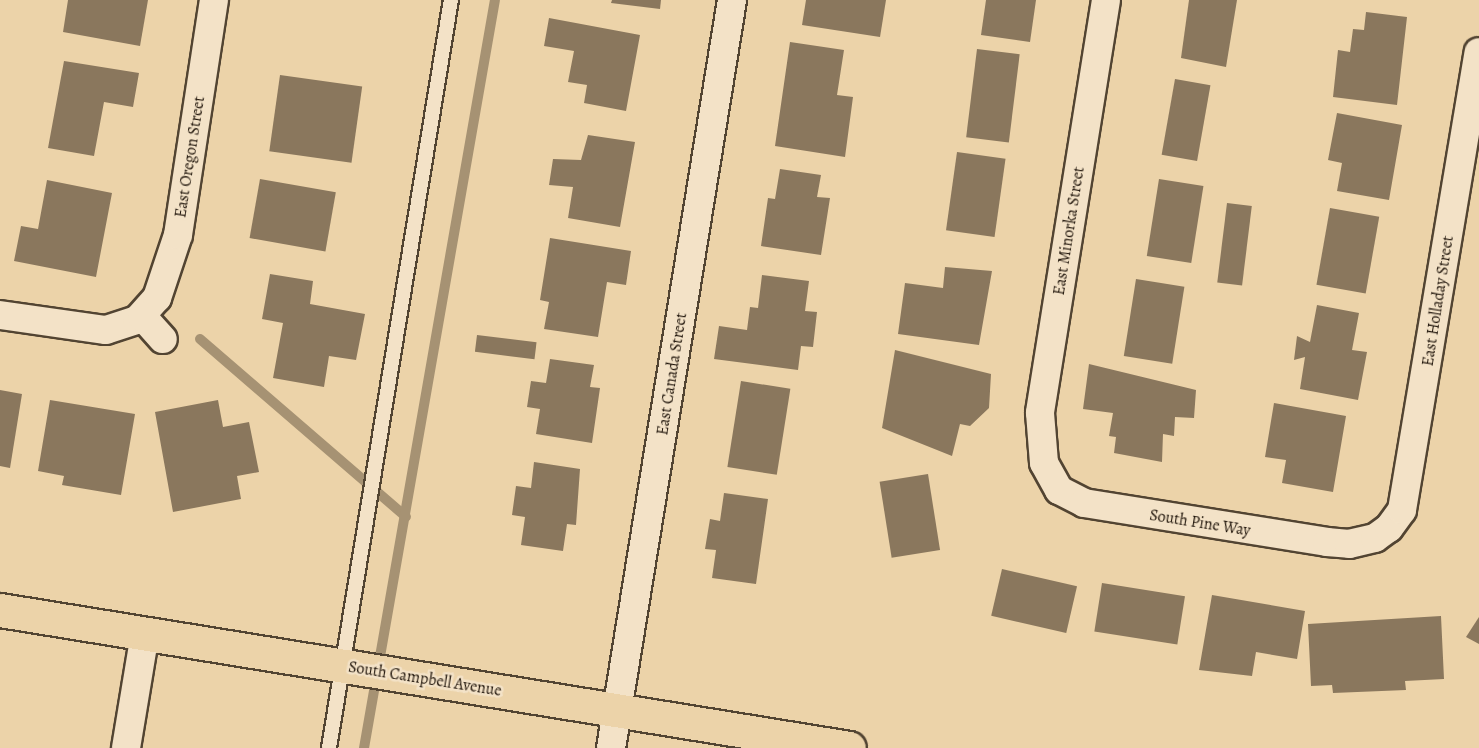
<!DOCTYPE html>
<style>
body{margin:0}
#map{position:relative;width:1479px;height:748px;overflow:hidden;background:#ecd3a9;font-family:Alegreya,serif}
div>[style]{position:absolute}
.stream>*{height:10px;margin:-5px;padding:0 5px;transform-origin:5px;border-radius:5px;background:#a69273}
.building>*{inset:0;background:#8a775d;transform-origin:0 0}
.roads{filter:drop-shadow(2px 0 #524432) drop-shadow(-2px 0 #524432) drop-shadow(0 2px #524432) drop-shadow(0 -2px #524432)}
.service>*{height:14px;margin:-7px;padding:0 7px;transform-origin:7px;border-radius:7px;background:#f3e2c7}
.minor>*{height:28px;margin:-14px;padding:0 14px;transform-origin:14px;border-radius:14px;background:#f3e2c7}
.primary>*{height:33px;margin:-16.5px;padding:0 16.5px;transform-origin:16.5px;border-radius:16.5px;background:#ecd3a9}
span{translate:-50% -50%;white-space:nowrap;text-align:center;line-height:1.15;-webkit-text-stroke:5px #f3e2c7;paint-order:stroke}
.street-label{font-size:16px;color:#1f140a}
</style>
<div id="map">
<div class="stream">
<i style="left:200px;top:339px;width:272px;rotate:40.8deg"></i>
<i style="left:364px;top:748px;width:759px;rotate:-80.07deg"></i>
</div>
<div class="building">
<i style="clip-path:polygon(68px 0,148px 0,140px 46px,63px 32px)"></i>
<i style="clip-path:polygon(612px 0,661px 0,660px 9px,611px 3px)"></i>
<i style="clip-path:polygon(806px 0,886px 0,880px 37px,802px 25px)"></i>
<i style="clip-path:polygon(986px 0,1036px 0,1030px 42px,981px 35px)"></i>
<i style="clip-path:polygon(1189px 0,1237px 0,1226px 67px,1181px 58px)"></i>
<i style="clip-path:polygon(1366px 12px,1407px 17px,1397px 105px,1333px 97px,1338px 50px,1350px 52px,1353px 29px,1364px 30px)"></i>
<i style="clip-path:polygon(549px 18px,640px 35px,626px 111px,584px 103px,587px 85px,568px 82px,574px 51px,544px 46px)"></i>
<i style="clip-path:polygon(790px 42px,844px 50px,837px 95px,853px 97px,845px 157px,775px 146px)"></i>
<i style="left:977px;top:49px;width:43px;height:89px;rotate:7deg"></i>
<i style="clip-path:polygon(64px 61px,139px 73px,133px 107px,104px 102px,94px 156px,48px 148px)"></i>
<i style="left:280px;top:75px;width:83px;height:77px;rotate:8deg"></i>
<i style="left:1175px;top:79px;width:36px;height:77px;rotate:10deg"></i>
<i style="clip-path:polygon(1337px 113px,1402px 125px,1389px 200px,1337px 191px,1342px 163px,1328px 160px)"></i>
<i style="clip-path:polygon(588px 135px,635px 142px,620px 227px,568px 218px,573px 187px,549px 185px,553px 159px,581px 160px)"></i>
<i style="left:957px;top:152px;width:49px;height:79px;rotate:8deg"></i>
<i style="clip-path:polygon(780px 169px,821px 175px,817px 197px,830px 198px,821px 255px,761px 246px,768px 198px,775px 199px)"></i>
<i style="left:260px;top:179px;width:77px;height:60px;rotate:10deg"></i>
<i style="left:1159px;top:179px;width:45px;height:78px;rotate:9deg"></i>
<i style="clip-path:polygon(47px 180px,112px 193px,96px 277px,14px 261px,21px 226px,38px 229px)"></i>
<i style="left:1227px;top:203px;width:25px;height:80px;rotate:7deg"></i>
<i style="left:1330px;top:208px;width:50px;height:78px;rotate:10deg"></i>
<i style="clip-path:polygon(550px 238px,631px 251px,626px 285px,607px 282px,598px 337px,544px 329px,549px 302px,540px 300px)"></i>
<i style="clip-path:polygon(945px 267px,992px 271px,979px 345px,898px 334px,905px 283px,943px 288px)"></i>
<i style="clip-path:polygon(270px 274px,313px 281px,310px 304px,365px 314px,356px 360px,329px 356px,324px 387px,273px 378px,283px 323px,262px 319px)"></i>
<i style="clip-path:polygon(762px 275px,809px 281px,805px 311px,817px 312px,813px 347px,801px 346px,798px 370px,714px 359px,719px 326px,747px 330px,750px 307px,758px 308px)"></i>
<i style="left:1136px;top:279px;width:49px;height:78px;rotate:9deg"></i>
<i style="clip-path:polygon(1317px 305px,1359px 313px,1352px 350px,1367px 352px,1358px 400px,1300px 389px,1305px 357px,1294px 360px,1297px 336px,1310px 342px)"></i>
<i style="left:477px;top:335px;width:60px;height:17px;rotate:7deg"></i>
<i style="clip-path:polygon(895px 350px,991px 374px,989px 408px,970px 426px,960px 424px,952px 456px,882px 428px)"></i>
<i style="clip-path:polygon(550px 359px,594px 365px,590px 387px,600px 388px,592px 443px,536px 434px,540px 409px,527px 407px,531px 381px,546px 383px)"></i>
<i style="clip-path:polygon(1089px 364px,1196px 390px,1194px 418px,1175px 417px,1174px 436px,1163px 434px,1162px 462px,1114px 453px,1116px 437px,1109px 436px,1113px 413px,1083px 409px)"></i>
<i style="left:741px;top:381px;width:50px;height:87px;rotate:9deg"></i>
<i style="clip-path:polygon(0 390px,22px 394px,10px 468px,0 466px)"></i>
<i style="clip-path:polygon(50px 400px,135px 414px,121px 495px,62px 485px,64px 476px,38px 471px)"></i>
<i style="clip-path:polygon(218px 400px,223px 427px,249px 422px,259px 472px,237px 476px,241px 499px,173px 512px,155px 412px)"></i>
<i style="clip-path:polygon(1274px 403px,1346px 416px,1333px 492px,1282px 483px,1286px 460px,1265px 457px)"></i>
<i style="clip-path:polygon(534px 462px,580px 469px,576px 525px,567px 524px,563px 551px,521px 545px,525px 517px,512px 515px,516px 486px,531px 488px)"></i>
<i style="left:928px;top:474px;width:77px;height:49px;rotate:81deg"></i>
<i style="clip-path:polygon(724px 493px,768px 499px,756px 584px,712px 578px,716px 550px,705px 549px,710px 519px,720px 521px)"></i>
<i style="left:1002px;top:569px;width:77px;height:48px;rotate:13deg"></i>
<i style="left:1102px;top:583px;width:84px;height:49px;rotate:9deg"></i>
<i style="clip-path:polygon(1212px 595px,1305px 611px,1297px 659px,1256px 652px,1252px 676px,1199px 670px)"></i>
<i style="clip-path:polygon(1441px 616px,1444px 679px,1405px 681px,1406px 690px,1333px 693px,1332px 685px,1311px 686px,1308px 624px)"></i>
<i style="clip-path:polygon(1479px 617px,1479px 644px,1466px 637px)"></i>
</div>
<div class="roads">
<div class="service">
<i style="left:329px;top:748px;width:758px;rotate:-80.74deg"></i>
</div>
<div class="minor">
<i style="left:1106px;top:0;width:418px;rotate:99.1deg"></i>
<i style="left:1040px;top:413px;width:50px;rotate:85.4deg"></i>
<i style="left:1044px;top:463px;width:31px;rotate:61deg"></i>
<i style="left:1059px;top:490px;width:28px;rotate:27deg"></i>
<i style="left:1084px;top:503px;width:246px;rotate:9.1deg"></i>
<i style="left:1327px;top:542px;width:22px;rotate:5deg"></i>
<i style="left:1349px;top:544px;width:27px;rotate:-13deg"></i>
<i style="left:1375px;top:538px;width:17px;rotate:-36deg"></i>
<i style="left:1389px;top:528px;width:22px;rotate:-54deg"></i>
<i style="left:1402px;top:510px;width:464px;rotate:-80.5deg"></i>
<i style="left:0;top:315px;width:107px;rotate:8.1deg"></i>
<i style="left:106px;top:330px;width:33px;rotate:-18deg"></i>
<i style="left:137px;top:320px;width:30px;rotate:-48deg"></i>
<i style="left:157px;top:298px;width:66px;rotate:-71.6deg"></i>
<i style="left:178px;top:235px;width:238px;rotate:-81.3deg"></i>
<i style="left:142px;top:316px;width:31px;rotate:48deg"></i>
<i style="left:126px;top:748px;width:117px;rotate:-80.6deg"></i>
<i style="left:611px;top:748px;width:758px;rotate:-80.81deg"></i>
</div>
<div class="primary">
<i style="left:0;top:610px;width:860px;rotate:9.23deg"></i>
</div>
</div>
<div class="street-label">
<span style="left:190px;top:157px;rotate:-81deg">East Oregon Street</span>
<span style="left:1069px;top:231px;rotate:-81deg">East Minorka Street</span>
<span style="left:1438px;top:301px;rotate:-81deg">East Holladay Street</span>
<span style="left:672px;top:374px;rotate:-81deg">East Canada Street</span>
<span style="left:1200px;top:523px;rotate:9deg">South Pine Way</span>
<span style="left:425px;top:679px;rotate:9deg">South Campbell Avenue</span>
</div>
</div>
